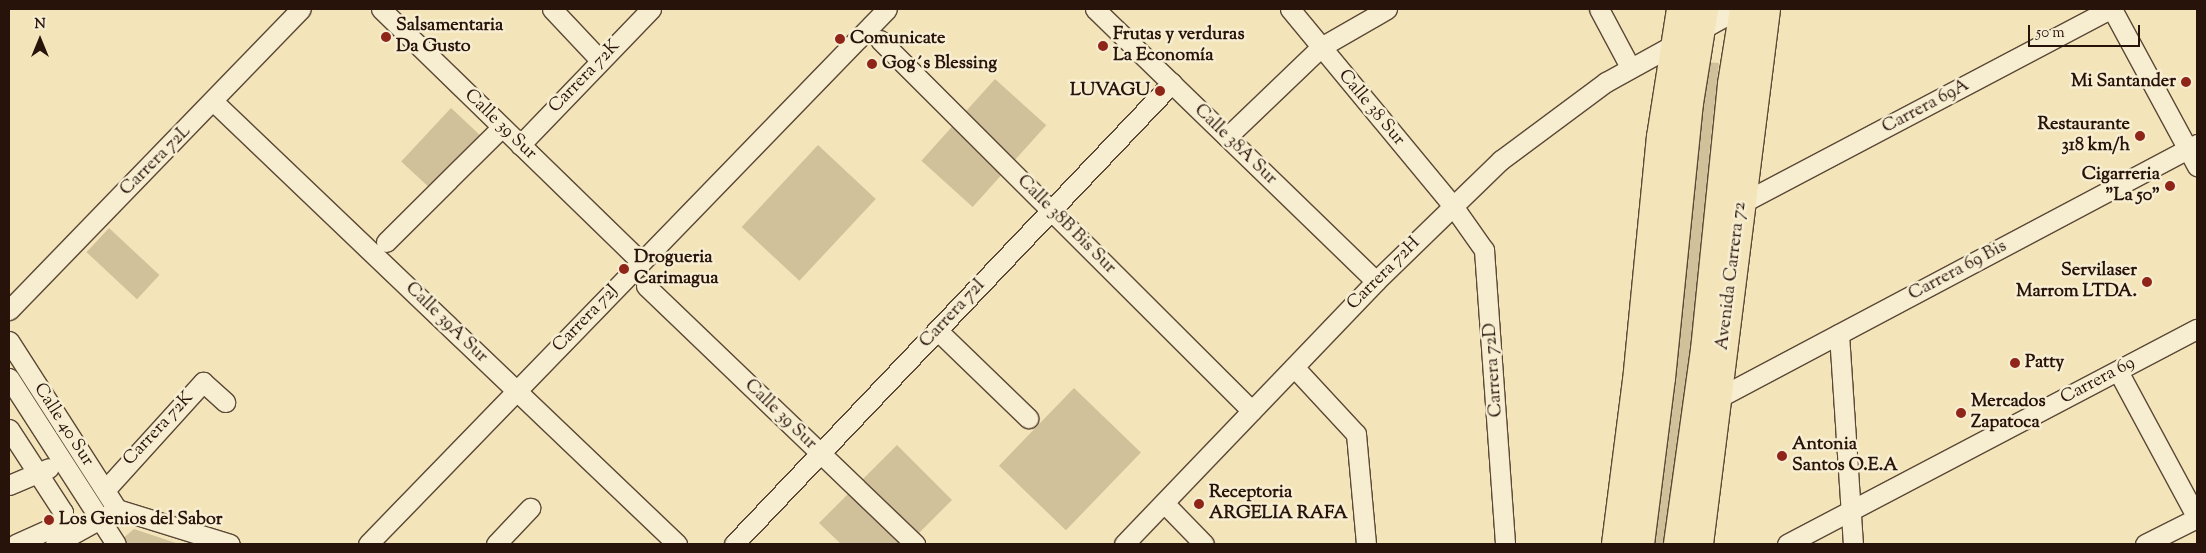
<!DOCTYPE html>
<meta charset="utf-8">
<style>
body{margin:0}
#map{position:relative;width:2206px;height:553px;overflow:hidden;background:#f3e5b9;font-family:"Sorts Mill Goudy",serif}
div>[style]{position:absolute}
.green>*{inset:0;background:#d0c19b;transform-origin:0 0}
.roads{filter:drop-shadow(1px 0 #5b4836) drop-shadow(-1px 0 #5b4836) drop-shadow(0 1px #5b4836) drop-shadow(0 -1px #5b4836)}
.minor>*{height:19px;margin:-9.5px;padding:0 9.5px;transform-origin:9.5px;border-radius:9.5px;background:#f7eed2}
.highway>*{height:28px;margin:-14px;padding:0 14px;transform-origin:14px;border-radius:14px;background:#f3e5b9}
.dots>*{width:14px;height:14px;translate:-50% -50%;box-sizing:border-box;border:2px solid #f7eed2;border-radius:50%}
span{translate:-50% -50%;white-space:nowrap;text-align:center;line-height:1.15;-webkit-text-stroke:5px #f7eed2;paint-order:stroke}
.poi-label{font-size:18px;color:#28130b;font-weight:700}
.left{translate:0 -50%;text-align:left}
.right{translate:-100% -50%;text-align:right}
.street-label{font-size:18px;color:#28130b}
.frame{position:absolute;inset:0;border:10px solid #28130b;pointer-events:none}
.north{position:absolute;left:15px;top:15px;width:50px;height:50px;-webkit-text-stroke:4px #f7eed2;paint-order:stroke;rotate:0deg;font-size:14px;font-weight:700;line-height:20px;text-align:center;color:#28130b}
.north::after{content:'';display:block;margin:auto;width:18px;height:22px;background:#28130b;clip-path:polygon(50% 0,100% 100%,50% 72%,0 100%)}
.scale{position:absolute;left:2028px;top:25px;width:112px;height:22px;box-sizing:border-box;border:2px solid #28130b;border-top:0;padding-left:6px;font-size:15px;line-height:18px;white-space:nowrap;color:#28130b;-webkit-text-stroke:4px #f7eed2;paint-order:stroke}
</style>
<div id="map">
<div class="green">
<i style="clip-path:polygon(1706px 62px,1719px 63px,1709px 156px,1715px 181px,1672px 544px,1647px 544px,1664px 464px,1674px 388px,1689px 210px)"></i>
<i style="left:995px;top:79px;width:69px;height:110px;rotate:42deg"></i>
<i style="left:451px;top:108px;width:41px;height:73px;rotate:43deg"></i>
<i style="left:818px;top:145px;width:79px;height:112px;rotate:43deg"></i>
<i style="left:109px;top:228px;width:69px;height:33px;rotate:43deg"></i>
<i style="left:1074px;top:388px;width:93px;height:108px;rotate:44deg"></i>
<i style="clip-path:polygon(897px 445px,952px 500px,908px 544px,841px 544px,819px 523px)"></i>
<i style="clip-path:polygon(134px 529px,179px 544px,126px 544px,122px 539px)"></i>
</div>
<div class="roads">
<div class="minor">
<i style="left:381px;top:9px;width:363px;rotate:44.2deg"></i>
<i style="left:552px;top:9px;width:70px;rotate:46.7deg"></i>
<i style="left:1095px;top:9px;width:391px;rotate:44.1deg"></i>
<i style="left:1290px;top:9px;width:256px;rotate:50.4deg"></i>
<i style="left:1453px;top:206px;width:54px;rotate:54.8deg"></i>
<i style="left:1484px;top:250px;width:295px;rotate:85.9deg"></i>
<i style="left:1599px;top:9px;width:66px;rotate:61.9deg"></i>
<i style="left:2112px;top:9px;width:179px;rotate:61.6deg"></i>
<i style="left:880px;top:40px;width:525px;rotate:44.92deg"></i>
<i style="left:214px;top:102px;width:640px;rotate:43.67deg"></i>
<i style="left:1227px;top:137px;width:130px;rotate:-43.8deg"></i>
<i style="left:1321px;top:47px;width:76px;rotate:-29.9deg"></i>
<i style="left:520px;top:145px;width:189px;rotate:-46.1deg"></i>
<i style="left:1740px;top:204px;width:418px;rotate:-27.8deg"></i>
<i style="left:386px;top:242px;width:163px;rotate:-44.8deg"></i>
<i style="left:646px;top:286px;width:373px;rotate:43.8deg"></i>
<i style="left:9px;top:310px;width:419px;rotate:-45.9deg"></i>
<i style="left:937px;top:330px;width:127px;rotate:44deg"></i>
<i style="left:1839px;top:334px;width:210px;rotate:86.2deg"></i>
<i style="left:9px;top:341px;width:200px;rotate:57.3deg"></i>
<i style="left:1294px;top:367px;width:91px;rotate:47.2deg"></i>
<i style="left:1356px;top:434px;width:110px;rotate:84.8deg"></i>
<i style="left:2118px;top:371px;width:167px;rotate:61.7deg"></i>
<i style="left:9px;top:378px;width:197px;rotate:57.2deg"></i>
<i style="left:1718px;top:398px;width:542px;rotate:-27.94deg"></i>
<i style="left:9px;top:429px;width:99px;rotate:57deg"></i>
<i style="left:63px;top:512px;width:9px;rotate:96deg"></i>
<i style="left:62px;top:521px;width:8px;rotate:140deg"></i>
<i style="left:56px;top:526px;width:44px;rotate:155.8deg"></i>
<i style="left:9px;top:485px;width:43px;rotate:-23deg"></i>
<i style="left:105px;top:490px;width:146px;rotate:-47.8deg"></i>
<i style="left:203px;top:382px;width:30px;rotate:42deg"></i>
<i style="left:1164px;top:503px;width:57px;rotate:45.7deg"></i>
<i style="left:117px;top:509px;width:118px;rotate:17.2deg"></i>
<i style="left:55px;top:544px;width:64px;rotate:-29deg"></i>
<i style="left:368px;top:544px;width:745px;rotate:-45.87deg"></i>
<i style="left:496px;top:544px;width:50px;rotate:-46.6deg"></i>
<i style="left:734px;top:544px;width:636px;rotate:-46.47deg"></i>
<i style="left:1124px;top:544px;width:364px;rotate:-46.2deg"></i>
<i style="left:1376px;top:281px;width:174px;rotate:-44.1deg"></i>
<i style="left:1501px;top:160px;width:131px;rotate:-36.6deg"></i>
<i style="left:1606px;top:82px;width:151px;rotate:-28.9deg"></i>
<i style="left:1787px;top:544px;width:463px;rotate:-27.7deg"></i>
<i style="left:2145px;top:544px;width:58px;rotate:-26.6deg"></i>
</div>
<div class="highway">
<i style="left:1616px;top:544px;width:164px;rotate:-82.7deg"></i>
<i style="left:1637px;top:381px;width:245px;rotate:-84.4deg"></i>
<i style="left:1661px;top:137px;width:130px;rotate:-81.1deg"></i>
<i style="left:1640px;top:544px;width:167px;rotate:-82.8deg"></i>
<i style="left:1661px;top:378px;width:276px;rotate:-84.2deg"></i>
<i style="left:1689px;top:103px;width:95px;rotate:-80.9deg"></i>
<i style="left:1678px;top:544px;width:196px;rotate:-82.1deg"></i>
<i style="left:1705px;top:350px;width:267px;rotate:-84.2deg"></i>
<i style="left:1732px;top:84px;width:76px;rotate:-80.9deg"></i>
<i style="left:1699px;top:544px;width:539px;rotate:-82.86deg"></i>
</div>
</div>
<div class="dots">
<i style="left:386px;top:37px;background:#8f2418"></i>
<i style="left:840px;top:39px;background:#8f2418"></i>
<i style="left:1103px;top:46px;background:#8f2418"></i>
<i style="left:872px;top:64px;background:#8f2418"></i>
<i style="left:2186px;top:82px;background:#8f2418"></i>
<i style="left:1160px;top:91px;background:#8f2418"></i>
<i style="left:2140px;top:136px;background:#8f2418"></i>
<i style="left:2170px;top:186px;background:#8f2418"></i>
<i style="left:624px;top:269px;background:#8f2418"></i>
<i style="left:2147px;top:282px;background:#8f2418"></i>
<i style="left:2015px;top:363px;background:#8f2418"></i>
<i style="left:1961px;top:413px;background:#8f2418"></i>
<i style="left:1782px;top:456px;background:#8f2418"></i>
<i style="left:1199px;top:504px;background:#8f2418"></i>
<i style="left:49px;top:520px;background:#8f2418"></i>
</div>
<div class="poi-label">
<span class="left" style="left:396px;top:37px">Salsamentaria<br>Da Gusto</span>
<span class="left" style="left:1113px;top:46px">Frutas y verduras<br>La Economía</span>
<span class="left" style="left:850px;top:39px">Comunicate</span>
<span class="left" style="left:882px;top:64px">Gog´s Blessing</span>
<span class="right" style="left:2176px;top:82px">Mi Santander</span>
<span class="right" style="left:1150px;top:91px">LUVAGU</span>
<span class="right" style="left:2130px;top:136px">Restaurante<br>318 km/h</span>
<span class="right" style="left:2160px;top:186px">Cigarreria<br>"La 50"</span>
<span class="left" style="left:634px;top:269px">Drogueria<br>Carimagua</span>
<span class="right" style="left:2137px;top:282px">Servilaser<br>Marrom LTDA.</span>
<span class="left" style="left:2025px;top:363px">Patty</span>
<span class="left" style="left:1971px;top:413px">Mercados<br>Zapatoca</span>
<span class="left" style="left:1792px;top:456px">Antonia<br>Santos O.E.A</span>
<span class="left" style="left:1209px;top:504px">Receptoria<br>ARGELIA RAFA</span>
<span class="left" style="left:59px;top:520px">Los Genios del Sabor</span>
</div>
<div class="street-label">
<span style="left:585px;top:77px;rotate:-46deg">Carrera 72K</span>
<span style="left:1926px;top:107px;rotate:-28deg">Carrera 69A</span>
<span style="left:1371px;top:108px;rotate:50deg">Calle 38 Sur</span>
<span style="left:500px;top:125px;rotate:44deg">Calle 39 Sur</span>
<span style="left:1235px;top:145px;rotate:44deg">Calle 38A Sur</span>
<span style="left:156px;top:161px;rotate:-45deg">Carrera 72L</span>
<span style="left:1066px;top:225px;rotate:45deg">Calle 38B Bis Sur</span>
<span style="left:1958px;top:271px;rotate:-28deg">Carrera 69 Bis</span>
<span style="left:1384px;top:274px;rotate:-45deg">Carrera 72H</span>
<span style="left:1732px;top:276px;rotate:-83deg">Avenida Carrera 72</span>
<span style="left:953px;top:314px;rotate:-47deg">Carrera 72I</span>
<span style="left:586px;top:319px;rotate:-46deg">Carrera 72J</span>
<span style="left:446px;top:323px;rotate:44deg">Calle 39A Sur</span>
<span style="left:1494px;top:370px;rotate:-94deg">Carrera 72D</span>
<span style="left:2098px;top:381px;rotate:-28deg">Carrera 69</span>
<span style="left:780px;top:415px;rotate:44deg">Calle 39 Sur</span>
<span style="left:63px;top:425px;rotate:57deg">Calle 40 Sur</span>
<span style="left:159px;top:429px;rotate:-47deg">Carrera 72K</span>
</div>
<div class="frame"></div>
<div class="north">N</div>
<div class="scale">50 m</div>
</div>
